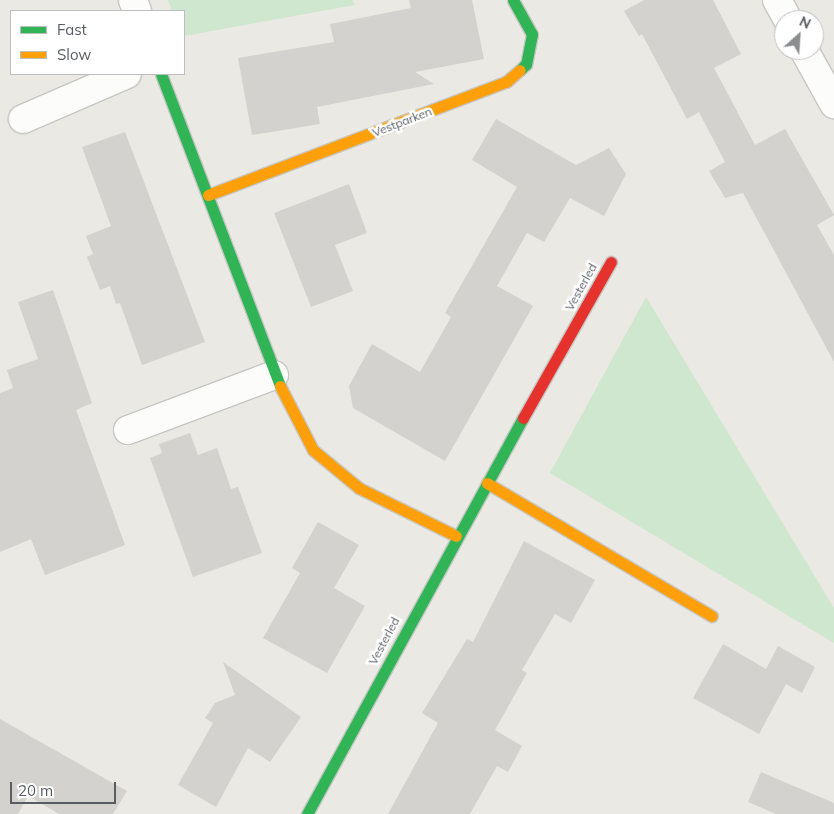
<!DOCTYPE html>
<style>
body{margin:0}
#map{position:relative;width:834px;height:814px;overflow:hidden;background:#eae9e3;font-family:Mulish,sans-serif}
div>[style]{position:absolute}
.green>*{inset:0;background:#d0e7cf}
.building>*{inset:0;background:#d3d2ce}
.roads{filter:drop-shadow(1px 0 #c6c7c5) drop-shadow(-1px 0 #c6c7c5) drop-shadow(0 1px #c6c7c5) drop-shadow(0 -1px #c6c7c5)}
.street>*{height:28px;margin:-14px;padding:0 14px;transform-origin:14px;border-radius:14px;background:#fcfcfb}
.fast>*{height:11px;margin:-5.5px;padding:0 5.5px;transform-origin:5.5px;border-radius:5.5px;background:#30b455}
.slow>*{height:11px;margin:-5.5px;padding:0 5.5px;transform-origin:5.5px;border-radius:5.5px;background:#ff9f0a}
.jam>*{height:11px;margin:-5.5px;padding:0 5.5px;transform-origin:5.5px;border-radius:5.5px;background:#e5322d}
span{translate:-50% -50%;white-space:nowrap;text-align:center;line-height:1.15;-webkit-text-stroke:5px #fff;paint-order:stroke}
.street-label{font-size:12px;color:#595c62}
.legend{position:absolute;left:10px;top:10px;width:175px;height:65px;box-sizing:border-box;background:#fff;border:1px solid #bdbec0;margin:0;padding:6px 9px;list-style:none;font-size:15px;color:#595c62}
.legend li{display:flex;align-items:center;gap:10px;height:25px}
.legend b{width:25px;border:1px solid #bdbec0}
.north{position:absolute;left:774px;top:10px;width:50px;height:50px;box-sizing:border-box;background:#fff;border:1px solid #bdbec0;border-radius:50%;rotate:26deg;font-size:14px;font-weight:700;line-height:20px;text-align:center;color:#595c62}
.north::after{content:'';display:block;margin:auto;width:18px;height:22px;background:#8c8d8f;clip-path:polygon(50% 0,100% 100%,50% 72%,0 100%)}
.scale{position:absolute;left:10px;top:782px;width:106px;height:22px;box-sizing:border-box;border:2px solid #595c62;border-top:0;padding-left:6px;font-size:15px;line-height:18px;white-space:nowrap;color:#595c62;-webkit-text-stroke:4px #fff;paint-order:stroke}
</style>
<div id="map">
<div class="green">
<i style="clip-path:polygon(168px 0,352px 0,355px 5px,184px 36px,184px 11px,172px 11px)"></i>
<i style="clip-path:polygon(646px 297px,834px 608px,834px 643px,550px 473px)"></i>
</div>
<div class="building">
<i style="clip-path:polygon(409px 0,472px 0,484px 59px,415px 72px,434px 84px,317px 107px,320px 124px,252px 135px,238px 58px,334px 42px,330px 24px,411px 8px)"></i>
<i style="clip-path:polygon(644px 0,713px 0,741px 54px,714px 68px,755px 145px,785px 129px,834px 215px,817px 225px,834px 255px,834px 362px,743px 193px,725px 198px,709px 171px,725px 162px,699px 112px,687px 119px,642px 34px,639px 36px,624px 11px)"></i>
<i style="clip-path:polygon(496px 119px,576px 165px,609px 148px,626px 174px,604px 216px,570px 198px,544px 242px,527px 233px,497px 286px,533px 306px,445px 461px,353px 408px,349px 386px,372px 344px,420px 372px,451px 317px,445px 313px,517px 187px,472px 160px)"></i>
<i style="clip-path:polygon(125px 132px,205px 342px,142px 365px,120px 303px,116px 304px,110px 286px,100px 290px,87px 257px,93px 254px,86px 236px,111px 226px,82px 147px)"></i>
<i style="clip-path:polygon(349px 184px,367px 233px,335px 245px,353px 291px,311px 307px,274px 213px)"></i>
<i style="clip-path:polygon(53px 290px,92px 403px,76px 410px,125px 545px,45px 575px,31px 539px,0 552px,0 393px,13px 388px,7px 370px,38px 359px,18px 302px)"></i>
<i style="clip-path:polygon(190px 433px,198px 455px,217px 448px,231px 489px,238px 487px,262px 553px,193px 577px,150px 458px,162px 453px,159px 444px)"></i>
<i style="clip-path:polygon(318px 522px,359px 545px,334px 588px,365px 606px,327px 673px,263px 638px,300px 573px,292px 568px)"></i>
<i style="clip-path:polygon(524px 541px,595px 580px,571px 623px,555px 614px,522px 670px,527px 673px,495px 730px,522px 746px,508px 772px,497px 766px,470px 814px,388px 814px,438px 723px,422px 713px,467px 639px,473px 642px)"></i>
<i style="clip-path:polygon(723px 644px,766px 669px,778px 646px,815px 667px,802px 693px,786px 684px,759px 734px,693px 698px)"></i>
<i style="clip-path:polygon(223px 662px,301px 717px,270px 762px,248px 748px,216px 807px,178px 785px,213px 723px,205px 718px,215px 703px,235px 695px)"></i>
<i style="clip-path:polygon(0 719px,127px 791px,113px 814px,59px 814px,28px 796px,18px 814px,0 814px)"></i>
<i style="clip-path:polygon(761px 772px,834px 803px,834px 814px,776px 814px,748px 802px)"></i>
</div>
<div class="roads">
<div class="street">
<i style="left:133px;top:0;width:12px;rotate:70deg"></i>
<i style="left:777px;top:0;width:23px;rotate:61deg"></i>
<i style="left:804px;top:50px;width:62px;rotate:60.9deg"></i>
<i style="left:23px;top:119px;width:113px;rotate:-23.4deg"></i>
<i style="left:128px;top:430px;width:156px;rotate:-20.6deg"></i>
</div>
<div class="fast">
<i style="left:513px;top:0;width:39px;rotate:61deg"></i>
<i style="left:532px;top:34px;width:31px;rotate:101deg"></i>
<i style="left:526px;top:64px;width:8px;rotate:135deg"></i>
<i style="left:161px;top:74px;width:334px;rotate:69.1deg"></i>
<i style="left:307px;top:814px;width:451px;rotate:-61.4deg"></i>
</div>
<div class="slow">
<i style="left:208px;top:195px;width:319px;rotate:-20.8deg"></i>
<i style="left:506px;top:82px;width:18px;rotate:-41deg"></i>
<i style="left:280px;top:386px;width:72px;rotate:62.7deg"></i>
<i style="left:313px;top:450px;width:60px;rotate:39.6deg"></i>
<i style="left:359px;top:488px;width:108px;rotate:26.3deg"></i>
<i style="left:487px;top:483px;width:261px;rotate:30.6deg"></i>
</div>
<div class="jam">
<i style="left:523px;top:418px;width:179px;rotate:-60.6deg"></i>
</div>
</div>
<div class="street-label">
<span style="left:402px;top:122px;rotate:-21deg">Vestparken</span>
<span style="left:581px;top:287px;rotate:-61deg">Vesterled</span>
<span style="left:384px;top:641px;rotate:-62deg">Vesterled</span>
</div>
<ul class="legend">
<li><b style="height:6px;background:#30b455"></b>Fast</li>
<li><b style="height:6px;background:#ff9f0a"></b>Slow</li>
</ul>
<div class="north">N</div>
<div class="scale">20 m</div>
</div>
